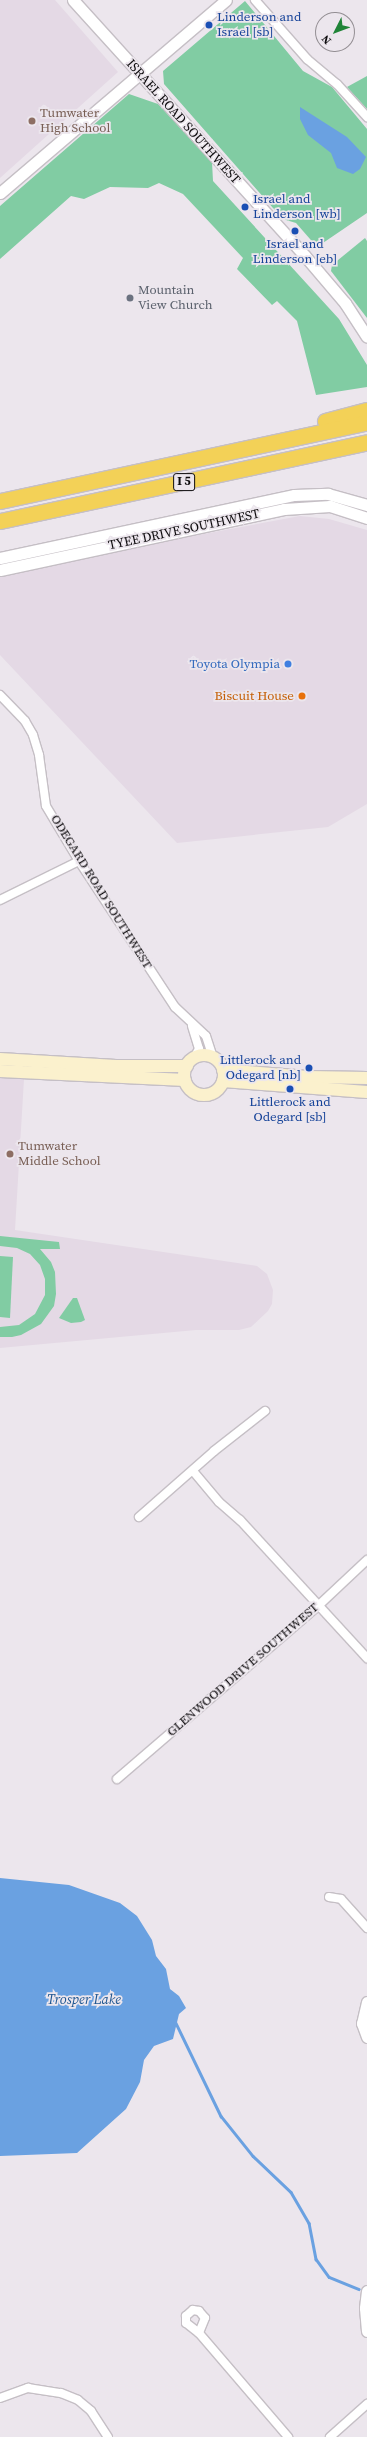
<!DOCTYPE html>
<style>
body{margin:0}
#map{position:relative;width:367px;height:2437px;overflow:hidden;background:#ece6ed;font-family:"Source Serif 4",serif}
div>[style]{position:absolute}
.built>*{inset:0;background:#e4d9e5}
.green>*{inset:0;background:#81cca3}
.water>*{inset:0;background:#6aa1e1}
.stream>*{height:2.5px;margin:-1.25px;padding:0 1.25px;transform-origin:1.25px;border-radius:1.25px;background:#6aa1e1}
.roads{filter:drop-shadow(1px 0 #c5bfc5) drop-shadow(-1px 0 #c5bfc5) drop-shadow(0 1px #c5bfc5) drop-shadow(0 -1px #c5bfc5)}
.minor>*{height:8px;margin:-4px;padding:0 4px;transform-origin:4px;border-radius:4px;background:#fff}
.tertiary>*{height:11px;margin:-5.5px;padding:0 5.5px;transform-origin:5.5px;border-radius:5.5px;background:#fff}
.secondary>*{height:12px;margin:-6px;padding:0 6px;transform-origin:6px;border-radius:6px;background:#fbf1cd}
.secondary>.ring{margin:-6px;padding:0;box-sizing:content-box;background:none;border:12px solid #fbf1cd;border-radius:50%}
.motorway>*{height:15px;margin:-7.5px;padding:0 7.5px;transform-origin:7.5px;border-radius:7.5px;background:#f3d157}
.dots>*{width:11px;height:11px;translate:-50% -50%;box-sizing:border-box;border:2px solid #ece6ed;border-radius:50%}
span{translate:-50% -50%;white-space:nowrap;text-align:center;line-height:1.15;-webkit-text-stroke:3.5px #ece6ed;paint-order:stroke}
.shield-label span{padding:1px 3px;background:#ece6ed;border:1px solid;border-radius:3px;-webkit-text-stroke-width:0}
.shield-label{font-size:12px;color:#0d0b0d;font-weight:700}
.transit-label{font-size:13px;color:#164399}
.left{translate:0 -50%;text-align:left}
.right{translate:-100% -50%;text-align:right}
.education-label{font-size:13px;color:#785e54}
.street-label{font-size:13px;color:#0d0b0d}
.worship-label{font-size:13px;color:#5b616d}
.shop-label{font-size:13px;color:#366cbe}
.food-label{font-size:13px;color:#c56008}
.water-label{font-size:14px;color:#1e5691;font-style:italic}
.north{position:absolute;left:315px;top:12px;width:40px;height:40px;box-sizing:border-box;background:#ece6ed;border:1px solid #938e93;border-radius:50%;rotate:228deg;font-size:11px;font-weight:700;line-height:16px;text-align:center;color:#0d0b0d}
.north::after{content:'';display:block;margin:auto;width:14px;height:18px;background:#208438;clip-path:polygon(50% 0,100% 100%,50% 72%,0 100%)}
</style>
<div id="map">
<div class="built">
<i style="clip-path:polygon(0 0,55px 0,118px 72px,0 178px)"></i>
<i style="clip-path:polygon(300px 516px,329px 519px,367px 530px,367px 804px,328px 827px,177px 843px,0 655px,0 572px)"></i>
<i style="clip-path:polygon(0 1078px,24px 1079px,15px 1230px,257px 1266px,267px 1274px,273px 1290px,272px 1304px,268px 1311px,251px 1327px,239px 1330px,196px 1330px,0 1348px)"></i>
</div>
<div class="green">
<i style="clip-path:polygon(245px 1px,303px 71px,332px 87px,367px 129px,367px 213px,317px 247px,296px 223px,286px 220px,273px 208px,164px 84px,163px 71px)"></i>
<i style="clip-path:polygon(367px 76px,367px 109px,347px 87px)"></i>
<i style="clip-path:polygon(129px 94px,158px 104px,212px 162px,213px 181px,339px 319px,367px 365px,367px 387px,316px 395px,297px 321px,277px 301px,272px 305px,237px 269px,243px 258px,183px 194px,159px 183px,148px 188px,110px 187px,84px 199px,71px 196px,0 259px,0 206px)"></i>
<i style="clip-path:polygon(365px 238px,367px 241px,367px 318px,331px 271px,332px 265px)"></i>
<i style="clip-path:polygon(0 1236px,59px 1242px,60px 1249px,40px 1249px,51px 1262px,55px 1272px,56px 1294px,54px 1306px,41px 1324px,21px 1335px,12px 1337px,0 1337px,0 1327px,19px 1325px,35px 1314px,45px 1295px,45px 1279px,40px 1265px,30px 1254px,17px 1248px,0 1246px)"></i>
<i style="clip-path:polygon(0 1256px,13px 1257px,10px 1318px,0 1317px)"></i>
<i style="clip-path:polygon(73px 1298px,77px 1298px,85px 1320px,81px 1322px,71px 1323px,59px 1318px)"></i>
</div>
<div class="water">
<i style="clip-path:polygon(300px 107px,347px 137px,366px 157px,360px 169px,353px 174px,337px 168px,331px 153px,308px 135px,300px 119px)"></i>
<i style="clip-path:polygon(0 1878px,69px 1885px,120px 1903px,137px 1916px,152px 1940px,156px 1956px,166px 1969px,170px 1989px,179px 1996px,186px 2008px,179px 2014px,173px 2039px,154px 2046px,144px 2060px,140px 2082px,126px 2109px,77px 2153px,0 2156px)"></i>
</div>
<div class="stream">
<i style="left:175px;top:2021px;width:106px;rotate:64.2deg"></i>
<i style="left:221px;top:2116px;width:51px;rotate:51.3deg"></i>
<i style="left:253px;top:2156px;width:52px;rotate:43.5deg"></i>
<i style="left:291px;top:2192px;width:36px;rotate:60deg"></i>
<i style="left:309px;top:2223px;width:37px;rotate:79deg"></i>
<i style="left:316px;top:2259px;width:22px;rotate:54deg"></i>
<i style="left:329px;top:2277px;width:32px;rotate:22deg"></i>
</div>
<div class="roads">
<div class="minor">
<i style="left:255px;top:0;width:79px;rotate:48.6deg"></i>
<i style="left:307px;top:59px;width:39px;rotate:40deg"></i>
<i style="left:337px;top:84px;width:45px;rotate:47.7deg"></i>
<i style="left:0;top:695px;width:36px;rotate:46deg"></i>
<i style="left:25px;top:721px;width:16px;rotate:60deg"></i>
<i style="left:33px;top:735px;width:21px;rotate:73deg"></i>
<i style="left:39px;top:755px;width:51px;rotate:82.2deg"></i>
<i style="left:46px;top:806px;width:64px;rotate:59deg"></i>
<i style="left:79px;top:861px;width:175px;rotate:56.7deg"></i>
<i style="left:175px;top:1007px;width:42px;rotate:43.1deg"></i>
<i style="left:206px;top:1036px;width:22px;rotate:72deg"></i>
<i style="left:0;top:900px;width:88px;rotate:-26.3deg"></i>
<i style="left:192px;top:1026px;width:24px;rotate:73deg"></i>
<i style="left:199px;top:1049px;width:12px;rotate:121deg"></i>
<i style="left:193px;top:1471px;width:40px;rotate:50deg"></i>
<i style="left:219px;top:1502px;width:28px;rotate:41deg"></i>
<i style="left:240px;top:1520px;width:188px;rotate:47.4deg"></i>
<i style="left:139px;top:1517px;width:100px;rotate:-41.3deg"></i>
<i style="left:214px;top:1451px;width:65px;rotate:-38.1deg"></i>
<i style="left:117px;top:1779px;width:267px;rotate:-40.7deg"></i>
<i style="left:319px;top:1605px;width:66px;rotate:-43.2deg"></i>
<i style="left:329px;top:1897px;width:12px;rotate:9deg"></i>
<i style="left:341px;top:1899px;width:39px;rotate:48deg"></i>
<i style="left:193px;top:2310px;width:6px;rotate:9deg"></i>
<i style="left:199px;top:2311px;width:9px;rotate:49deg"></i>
<i style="left:205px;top:2318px;width:16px;rotate:112deg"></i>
<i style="left:199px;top:2333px;width:16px;rotate:-142deg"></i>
<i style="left:186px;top:2323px;width:7px;rotate:-90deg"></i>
<i style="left:186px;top:2316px;width:9px;rotate:-41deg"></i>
<i style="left:199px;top:2333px;width:137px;rotate:49.4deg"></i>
<i style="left:0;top:2398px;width:30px;rotate:-20deg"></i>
<i style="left:28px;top:2388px;width:33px;rotate:9deg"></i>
<i style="left:61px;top:2393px;width:18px;rotate:22deg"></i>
<i style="left:78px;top:2400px;width:17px;rotate:40deg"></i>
<i style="left:91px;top:2411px;width:31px;rotate:57deg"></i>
<i style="left:330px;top:2437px;width:50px;rotate:-41.7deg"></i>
</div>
<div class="tertiary">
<i style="left:73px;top:0;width:345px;rotate:47.8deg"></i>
<i style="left:305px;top:256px;width:62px;rotate:49.6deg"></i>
<i style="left:345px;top:303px;width:40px;rotate:57.1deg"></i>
<i style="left:0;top:193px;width:297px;rotate:-40.5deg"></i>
<i style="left:0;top:558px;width:301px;rotate:-12.1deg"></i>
<i style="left:294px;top:495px;width:34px;rotate:-2deg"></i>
<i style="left:328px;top:494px;width:41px;rotate:15.8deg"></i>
<i style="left:0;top:570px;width:290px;rotate:-12.1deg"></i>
<i style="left:284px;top:509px;width:46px;rotate:-3.7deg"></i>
<i style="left:330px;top:506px;width:39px;rotate:18deg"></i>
<i style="left:367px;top:2002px;width:22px;rotate:103deg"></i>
<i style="left:362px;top:2023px;width:15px;rotate:70deg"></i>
<i style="left:367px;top:2291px;width:17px;rotate:97deg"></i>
<i style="left:365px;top:2308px;width:23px;rotate:85deg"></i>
</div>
<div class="secondary">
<i class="ring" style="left:184px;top:1055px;width:28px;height:28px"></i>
<i style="left:0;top:1059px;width:116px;rotate:3.5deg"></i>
<i style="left:116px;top:1066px;width:71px"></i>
<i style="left:223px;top:1070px;width:85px;rotate:4.7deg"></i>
<i style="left:308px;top:1077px;width:59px;rotate:1deg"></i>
<i style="left:0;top:1071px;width:185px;rotate:2.8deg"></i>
<i style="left:223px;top:1081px;width:144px;rotate:4.4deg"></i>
</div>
<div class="motorway">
<i style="left:325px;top:421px;width:43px;rotate:-14.7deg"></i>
<i style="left:0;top:501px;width:375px;rotate:-12.1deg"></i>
<i style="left:0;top:521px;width:375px;rotate:-12.1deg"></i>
</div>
</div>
<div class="dots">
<i style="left:209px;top:25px;background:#1a4fb4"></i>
<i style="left:32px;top:121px;background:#8d6e63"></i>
<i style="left:245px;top:207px;background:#1a4fb4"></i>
<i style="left:295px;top:231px;background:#1a4fb4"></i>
<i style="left:130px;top:298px;background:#6b7280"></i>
<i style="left:288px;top:664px;background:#3f7fe0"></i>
<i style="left:302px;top:696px;background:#e8710a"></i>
<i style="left:309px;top:1068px;background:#1a4fb4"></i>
<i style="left:290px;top:1089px;background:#1a4fb4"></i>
<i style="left:10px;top:1154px;background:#8d6e63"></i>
</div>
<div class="shield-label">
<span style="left:184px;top:482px">I 5</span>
</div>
<div class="transit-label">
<span class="left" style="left:217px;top:25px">Linderson and<br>Israel [sb]</span>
<span class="left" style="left:253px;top:207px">Israel and<br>Linderson [wb]</span>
<span style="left:295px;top:252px">Israel and<br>Linderson [eb]</span>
<span class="right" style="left:301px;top:1068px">Littlerock and<br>Odegard [nb]</span>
<span style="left:290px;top:1110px">Littlerock and<br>Odegard [sb]</span>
</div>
<div class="education-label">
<span class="left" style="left:40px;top:121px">Tumwater<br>High School</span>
<span class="left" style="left:18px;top:1154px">Tumwater<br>Middle School</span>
</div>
<div class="street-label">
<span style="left:183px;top:122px;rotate:48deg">ISRAEL ROAD SOUTHWEST</span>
<span style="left:184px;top:530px;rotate:-12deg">TYEE DRIVE SOUTHWEST</span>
<span style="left:101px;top:892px;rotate:58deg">ODEGARD ROAD SOUTHWEST</span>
<span style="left:243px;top:1670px;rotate:-41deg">GLENWOOD DRIVE SOUTHWEST</span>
</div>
<div class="worship-label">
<span class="left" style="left:138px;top:298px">Mountain<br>View Church</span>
</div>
<div class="shop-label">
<span class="right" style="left:280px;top:664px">Toyota Olympia</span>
</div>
<div class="food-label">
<span class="right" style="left:294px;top:696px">Biscuit House</span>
</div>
<div class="water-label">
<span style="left:84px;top:1999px">Trosper Lake</span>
</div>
<div class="north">N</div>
</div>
